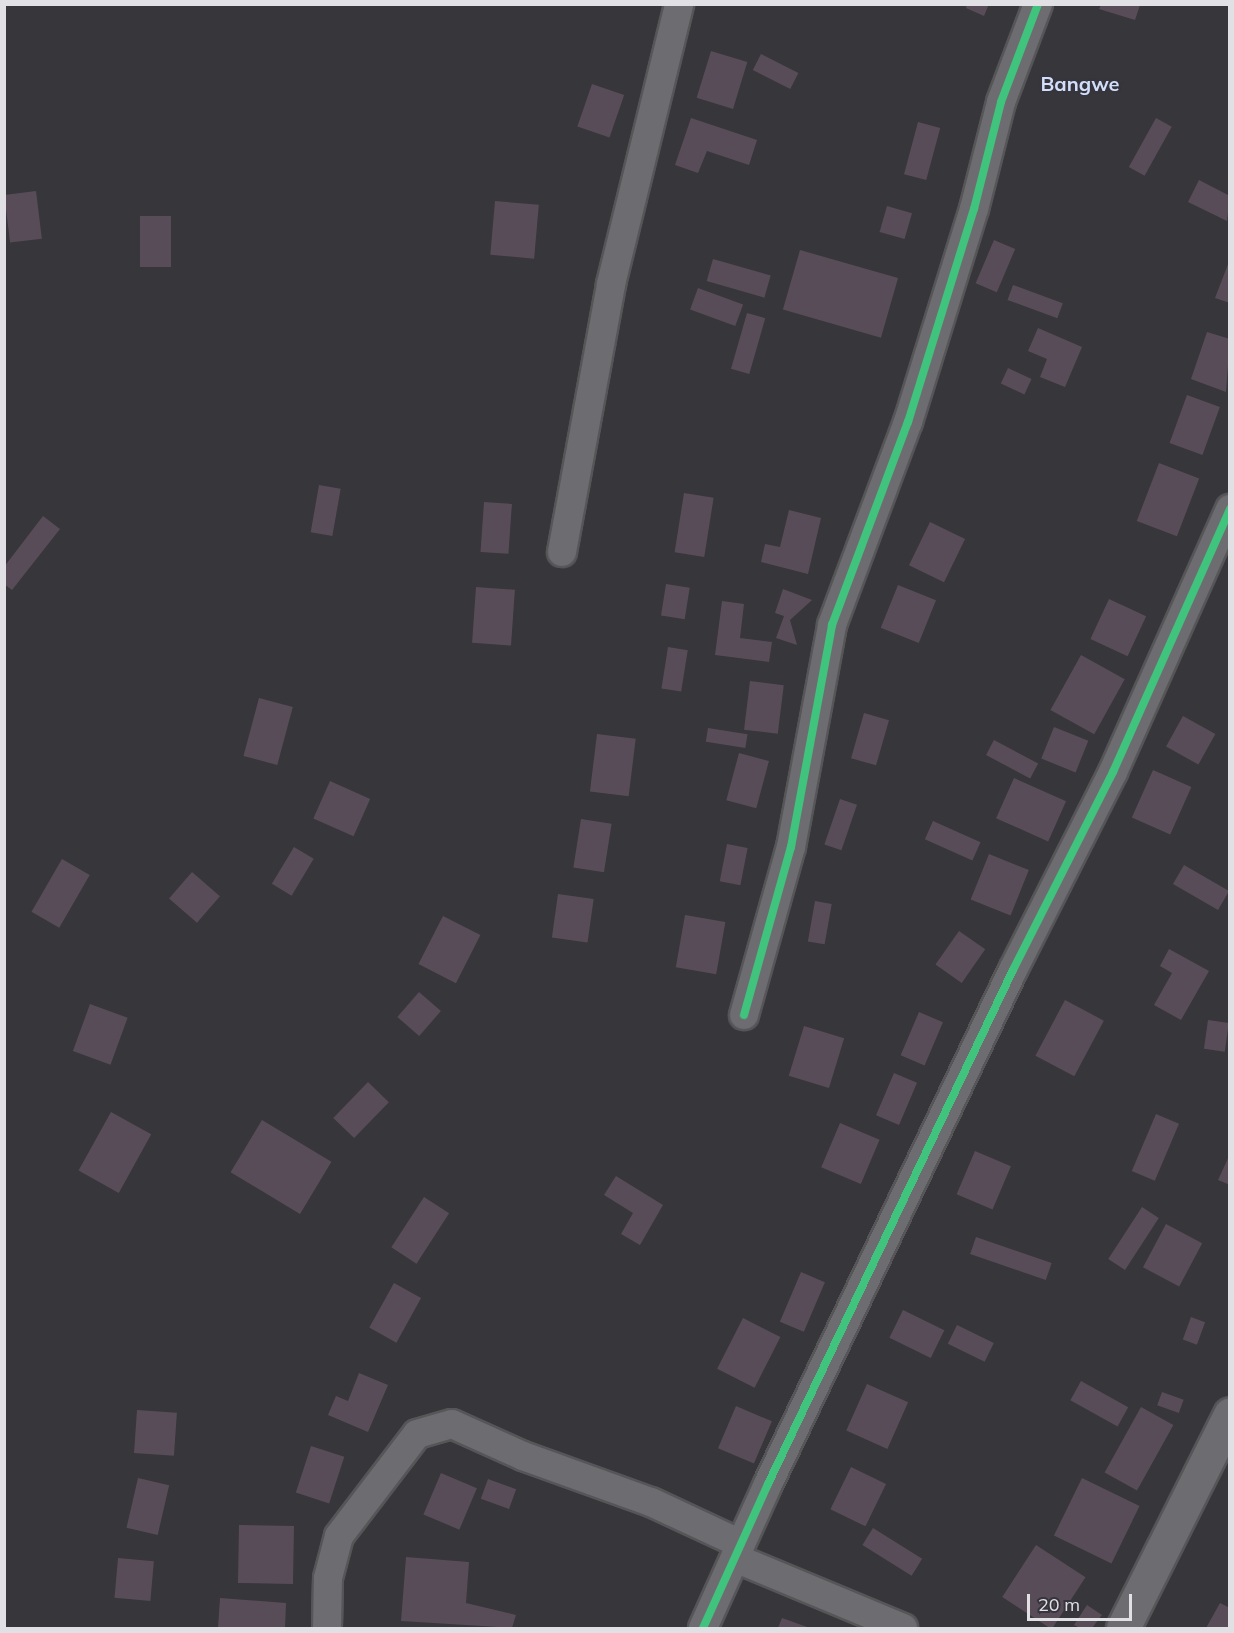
<!DOCTYPE html>
<style>
body{margin:0}
#map{position:relative;width:1234px;height:1633px;overflow:hidden;background:#37363a;font-family:Mulish,sans-serif}
div>[style]{position:absolute}
.building>*{inset:0;background:#584c59;transform-origin:0 0}
.roads{filter:drop-shadow(2px 0 #565558) drop-shadow(-2px 0 #565558) drop-shadow(0 2px #565558) drop-shadow(0 -2px #565558)}
.minor>*{height:28px;margin:-14px;padding:0 14px;transform-origin:14px;border-radius:14px;background:#6d6c70}
.tertiary>*{height:33px;margin:-16.5px;padding:0 16.5px;transform-origin:16.5px;border-radius:16.5px;background:#6d6c70}
.cycleway>*{height:8px;margin:-4px;padding:0 4px;transform-origin:4px;border-radius:4px;background:#40c37c}
span{translate:-50% -50%;white-space:nowrap;text-align:center;line-height:1.15;-webkit-text-stroke:4.5px #36343c;paint-order:stroke}
.neighbourhood-label{font-size:20px;color:#d1dffa;font-weight:700}
.frame{position:absolute;inset:0;border:6px solid #e1e0e5;pointer-events:none}
.scale{position:absolute;left:1027px;top:1594px;width:105px;height:27px;box-sizing:border-box;border:3px solid #e1e0e5;border-top:0;padding-left:8px;font-size:18px;line-height:21px;white-space:nowrap;color:#e1e0e5;-webkit-text-stroke:4px #36343c;paint-order:stroke}
</style>
<div id="map">
<div class="building">
<i style="clip-path:polygon(967px 4px,989px 4px,984px 16px,966px 8px)"></i>
<i style="clip-path:polygon(1101px 5px,1140px 5px,1135px 20px,1099px 9px)"></i>
<i style="left:711px;top:51px;width:38px;height:49px;rotate:17deg"></i>
<i style="left:761px;top:54px;width:42px;height:18px;rotate:27deg"></i>
<i style="left:592px;top:84px;width:34px;height:45px;rotate:19deg"></i>
<i style="clip-path:polygon(691px 118px,757px 140px,749px 165px,707px 151px,698px 173px,675px 165px)"></i>
<i style="left:1156px;top:118px;width:18px;height:56px;rotate:29deg"></i>
<i style="left:918px;top:122px;width:23px;height:54px;rotate:15deg"></i>
<i style="clip-path:polygon(1199px 180px,1230px 196px,1227px 221px,1188px 202px)"></i>
<i style="left:36px;top:191px;width:48px;height:32px;rotate:83deg"></i>
<i style="left:495px;top:201px;width:44px;height:54px;rotate:5deg"></i>
<i style="left:887px;top:206px;width:26px;height:27px;rotate:16deg"></i>
<i style="left:140px;top:216px;width:31px;height:51px"></i>
<i style="left:994px;top:240px;width:23px;height:47px;rotate:23deg"></i>
<i style="left:800px;top:250px;width:102px;height:62px;rotate:16deg"></i>
<i style="left:713px;top:259px;width:60px;height:23px;rotate:16deg"></i>
<i style="clip-path:polygon(1230px 259px,1230px 303px,1215px 298px)"></i>
<i style="left:1013px;top:285px;width:53px;height:16px;rotate:20deg"></i>
<i style="left:698px;top:288px;width:48px;height:23px;rotate:20deg"></i>
<i style="left:747px;top:313px;width:19px;height:58px;rotate:16deg"></i>
<i style="clip-path:polygon(1038px 328px,1082px 347px,1065px 387px,1040px 377px,1047px 359px,1028px 351px)"></i>
<i style="clip-path:polygon(1207px 332px,1230px 339px,1226px 392px,1191px 379px)"></i>
<i style="left:1008px;top:368px;width:26px;height:17px;rotate:25deg"></i>
<i style="left:1187px;top:395px;width:35px;height:51px;rotate:20deg"></i>
<i style="left:1159px;top:463px;width:43px;height:62px;rotate:21deg"></i>
<i style="left:319px;top:485px;width:22px;height:48px;rotate:10deg"></i>
<i style="left:684px;top:493px;width:30px;height:60px;rotate:9deg"></i>
<i style="left:484px;top:502px;width:28px;height:50px;rotate:4deg"></i>
<i style="clip-path:polygon(789px 510px,821px 518px,808px 574px,761px 562px,765px 544px,780px 547px)"></i>
<i style="clip-path:polygon(43px 516px,60px 529px,12px 590px,4px 584px,4px 567px)"></i>
<i style="left:930px;top:522px;width:39px;height:48px;rotate:26deg"></i>
<i style="left:666px;top:584px;width:24px;height:32px;rotate:9deg"></i>
<i style="left:898px;top:585px;width:41px;height:46px;rotate:22deg"></i>
<i style="left:476px;top:587px;width:39px;height:56px;rotate:4deg"></i>
<i style="clip-path:polygon(783px 589px,812px 600px,790px 620px,797px 645px,776px 638px,784px 616px,775px 613px)"></i>
<i style="left:1109px;top:599px;width:41px;height:44px;rotate:25deg"></i>
<i style="clip-path:polygon(722px 601px,744px 604px,740px 638px,772px 642px,769px 662px,715px 655px)"></i>
<i style="left:668px;top:647px;width:20px;height:42px;rotate:9deg"></i>
<i style="left:1081px;top:655px;width:50px;height:63px;rotate:29deg"></i>
<i style="left:750px;top:681px;width:34px;height:49px;rotate:7deg"></i>
<i style="left:259px;top:698px;width:35px;height:60px;rotate:15deg"></i>
<i style="left:864px;top:713px;width:26px;height:47px;rotate:16deg"></i>
<i style="left:1183px;top:716px;width:37px;height:35px;rotate:29deg"></i>
<i style="left:1054px;top:727px;width:37px;height:34px;rotate:22deg"></i>
<i style="left:708px;top:728px;width:40px;height:14px;rotate:9deg"></i>
<i style="left:597px;top:734px;width:39px;height:58px;rotate:7deg"></i>
<i style="left:994px;top:740px;width:50px;height:17px;rotate:28deg"></i>
<i style="left:739px;top:753px;width:31px;height:49px;rotate:15deg"></i>
<i style="left:1153px;top:770px;width:42px;height:52px;rotate:24deg"></i>
<i style="left:1014px;top:778px;width:57px;height:44px;rotate:24deg"></i>
<i style="left:330px;top:781px;width:44px;height:41px;rotate:24deg"></i>
<i style="left:840px;top:799px;width:18px;height:48px;rotate:19deg"></i>
<i style="left:581px;top:819px;width:31px;height:49px;rotate:9deg"></i>
<i style="left:933px;top:821px;width:52px;height:20px;rotate:24deg"></i>
<i style="left:727px;top:844px;width:21px;height:38px;rotate:11deg"></i>
<i style="left:294px;top:847px;width:23px;height:43px;rotate:31deg"></i>
<i style="left:989px;top:854px;width:43px;height:49px;rotate:22deg"></i>
<i style="left:62px;top:859px;width:32px;height:61px;rotate:30deg"></i>
<i style="left:1184px;top:865px;width:52px;height:22px;rotate:30deg"></i>
<i style="left:192px;top:872px;width:37px;height:35px;rotate:41deg"></i>
<i style="left:558px;top:894px;width:36px;height:44px;rotate:8deg"></i>
<i style="left:815px;top:901px;width:17px;height:41px;rotate:10deg"></i>
<i style="left:685px;top:915px;width:41px;height:53px;rotate:10deg"></i>
<i style="left:443px;top:916px;width:42px;height:54px;rotate:27deg"></i>
<i style="left:959px;top:931px;width:32px;height:41px;rotate:35deg"></i>
<i style="clip-path:polygon(1169px 949px,1209px 971px,1181px 1020px,1154px 1005px,1172px 973px,1160px 966px)"></i>
<i style="left:419px;top:992px;width:29px;height:33px;rotate:41deg"></i>
<i style="left:1065px;top:1000px;width:44px;height:63px;rotate:28deg"></i>
<i style="left:90px;top:1004px;width:40px;height:50px;rotate:20deg"></i>
<i style="left:919px;top:1012px;width:26px;height:47px;rotate:23deg"></i>
<i style="left:1208px;top:1020px;width:21px;height:29px;rotate:8deg"></i>
<i style="left:804px;top:1026px;width:42px;height:52px;rotate:17deg"></i>
<i style="left:894px;top:1073px;width:25px;height:46px;rotate:23deg"></i>
<i style="left:368px;top:1082px;width:29px;height:50px;rotate:44deg"></i>
<i style="left:111px;top:1112px;width:46px;height:67px;rotate:29deg"></i>
<i style="left:1156px;top:1114px;width:25px;height:62px;rotate:23deg"></i>
<i style="left:262px;top:1120px;width:81px;height:61px;rotate:31deg"></i>
<i style="left:840px;top:1123px;width:43px;height:48px;rotate:23deg"></i>
<i style="left:975px;top:1151px;width:39px;height:47px;rotate:23deg"></i>
<i style="clip-path:polygon(1230px 1154px,1230px 1185px,1218px 1180px)"></i>
<i style="clip-path:polygon(616px 1176px,663px 1205px,640px 1245px,621px 1234px,633px 1213px,604px 1195px)"></i>
<i style="left:424px;top:1197px;width:30px;height:60px;rotate:33deg"></i>
<i style="left:1142px;top:1207px;width:20px;height:62px;rotate:33deg"></i>
<i style="left:1166px;top:1224px;width:41px;height:49px;rotate:28deg"></i>
<i style="left:976px;top:1237px;width:80px;height:18px;rotate:19deg"></i>
<i style="left:801px;top:1272px;width:26px;height:54px;rotate:23deg"></i>
<i style="left:394px;top:1283px;width:31px;height:51px;rotate:29deg"></i>
<i style="left:903px;top:1310px;width:46px;height:31px;rotate:26deg"></i>
<i style="left:1191px;top:1317px;width:15px;height:24px;rotate:20deg"></i>
<i style="left:743px;top:1318px;width:42px;height:57px;rotate:27deg"></i>
<i style="left:957px;top:1325px;width:41px;height:21px;rotate:26deg"></i>
<i style="clip-path:polygon(359px 1373px,388px 1385px,368px 1432px,328px 1415px,336px 1396px,348px 1401px)"></i>
<i style="left:1081px;top:1381px;width:54px;height:22px;rotate:29deg"></i>
<i style="left:867px;top:1384px;width:45px;height:51px;rotate:24deg"></i>
<i style="left:1162px;top:1392px;width:23px;height:14px;rotate:20deg"></i>
<i style="left:736px;top:1406px;width:39px;height:46px;rotate:23deg"></i>
<i style="left:1141px;top:1407px;width:37px;height:75px;rotate:29deg"></i>
<i style="left:137px;top:1410px;width:40px;height:43px;rotate:4deg"></i>
<i style="left:311px;top:1446px;width:35px;height:49px;rotate:18deg"></i>
<i style="left:851px;top:1467px;width:39px;height:47px;rotate:26deg"></i>
<i style="left:441px;top:1473px;width:39px;height:45px;rotate:23deg"></i>
<i style="left:138px;top:1478px;width:32px;height:51px;rotate:13deg"></i>
<i style="left:1082px;top:1478px;width:64px;height:64px;rotate:26deg"></i>
<i style="left:488px;top:1479px;width:30px;height:21px;rotate:20deg"></i>
<i style="left:239px;top:1525px;width:55px;height:58px;rotate:1deg"></i>
<i style="left:873px;top:1528px;width:58px;height:20px;rotate:32deg"></i>
<i style="left:1036px;top:1545px;width:59px;height:62px;rotate:33deg"></i>
<i style="clip-path:polygon(406px 1557px,469px 1562px,466px 1603px,516px 1615px,512px 1628px,401px 1621px)"></i>
<i style="left:118px;top:1558px;width:36px;height:40px;rotate:5deg"></i>
<i style="clip-path:polygon(220px 1598px,286px 1603px,285px 1628px,218px 1628px)"></i>
<i style="clip-path:polygon(1220px 1603px,1230px 1608px,1230px 1628px,1206px 1628px)"></i>
<i style="clip-path:polygon(1087px 1605px,1102px 1615px,1092px 1628px,1080px 1628px,1074px 1625px)"></i>
<i style="clip-path:polygon(782px 1618px,810px 1628px,778px 1628px)"></i>
</div>
<div class="roads">
<div class="minor">
<i style="left:562px;top:552px;width:272px;rotate:-79.6deg"></i>
<i style="left:611px;top:284px;width:288px;rotate:-76.3deg"></i>
<i style="left:744px;top:1015px;width:174px;rotate:-74.4deg"></i>
<i style="left:791px;top:847px;width:226px;rotate:-79.5deg"></i>
<i style="left:832px;top:625px;width:217px;rotate:-69.5deg"></i>
<i style="left:908px;top:422px;width:223px;rotate:-72.8deg"></i>
<i style="left:974px;top:209px;width:110px;rotate:-75.8deg"></i>
<i style="left:1001px;top:102px;width:105px;rotate:-69.3deg"></i>
<i style="left:735px;top:1558px;width:182px;rotate:22.6deg"></i>
<i style="left:327px;top:1628px;width:50px;rotate:-88.9deg"></i>
<i style="left:328px;top:1578px;width:43px;rotate:-75.3deg"></i>
<i style="left:339px;top:1536px;width:128px;rotate:-52.6deg"></i>
<i style="left:417px;top:1434px;width:36px;rotate:-16deg"></i>
<i style="left:452px;top:1424px;width:78px;rotate:24.3deg"></i>
<i style="left:523px;top:1456px;width:136px;rotate:19.8deg"></i>
<i style="left:651px;top:1502px;width:99px;rotate:25deg"></i>
<i style="left:703px;top:1628px;width:158px;rotate:-65.7deg"></i>
<i style="left:768px;top:1484px;width:569px;rotate:-64.52deg"></i>
<i style="left:1013px;top:970px;width:222px;rotate:-63.2deg"></i>
<i style="left:1113px;top:772px;width:288px;rotate:-66deg"></i>
</div>
<div class="tertiary">
<i style="left:1123px;top:1628px;width:239px;rotate:-63.4deg"></i>
</div>
</div>
<div class="cycleway">
<i style="left:744px;top:1015px;width:174px;rotate:-74.4deg"></i>
<i style="left:791px;top:847px;width:226px;rotate:-79.5deg"></i>
<i style="left:832px;top:625px;width:217px;rotate:-69.5deg"></i>
<i style="left:908px;top:422px;width:223px;rotate:-72.8deg"></i>
<i style="left:974px;top:209px;width:110px;rotate:-75.8deg"></i>
<i style="left:1001px;top:102px;width:105px;rotate:-69.3deg"></i>
<i style="left:703px;top:1628px;width:158px;rotate:-65.7deg"></i>
<i style="left:768px;top:1484px;width:569px;rotate:-64.52deg"></i>
<i style="left:1013px;top:970px;width:222px;rotate:-63.2deg"></i>
<i style="left:1113px;top:772px;width:288px;rotate:-66deg"></i>
</div>
<div class="neighbourhood-label">
<span style="left:1080px;top:83px">Bangwe</span>
</div>
<div class="frame"></div>
<div class="scale">20 m</div>
</div>
